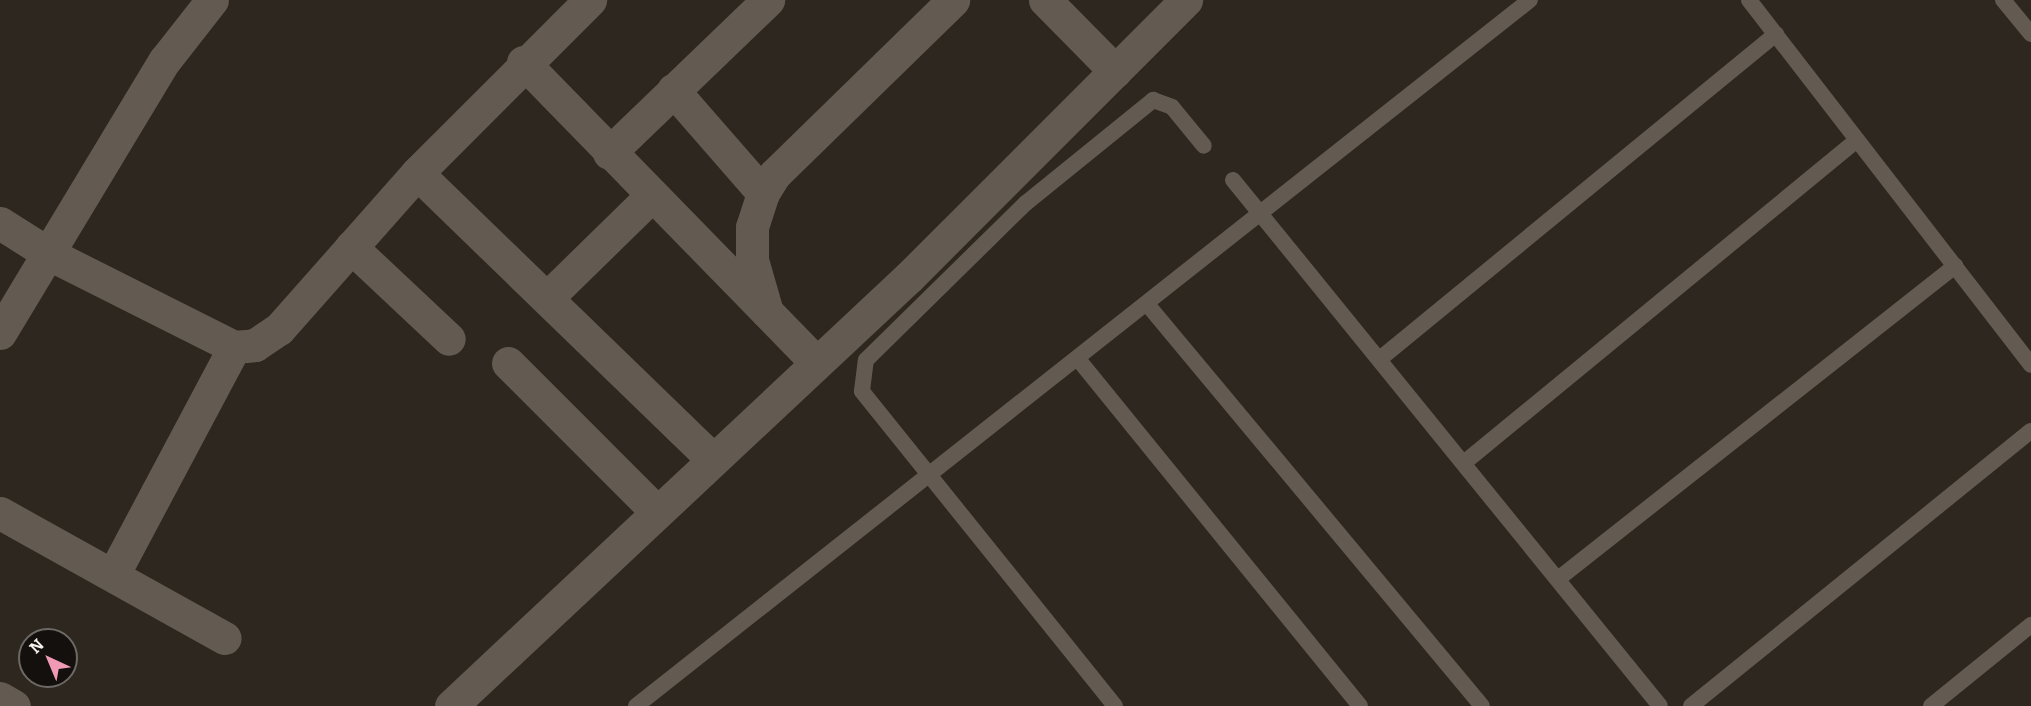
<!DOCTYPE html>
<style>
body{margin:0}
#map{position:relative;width:2031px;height:706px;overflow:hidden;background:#2d271f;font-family:Bitter,serif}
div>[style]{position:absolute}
.service>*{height:16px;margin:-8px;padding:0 8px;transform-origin:8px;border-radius:8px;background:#635b52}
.minor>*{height:33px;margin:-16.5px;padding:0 16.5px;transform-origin:16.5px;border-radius:16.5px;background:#635b52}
.tertiary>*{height:33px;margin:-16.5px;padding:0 16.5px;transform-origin:16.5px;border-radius:16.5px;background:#635b52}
span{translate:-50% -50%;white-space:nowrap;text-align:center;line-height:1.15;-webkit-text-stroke:4.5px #13100d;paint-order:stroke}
.north{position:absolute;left:18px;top:628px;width:60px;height:60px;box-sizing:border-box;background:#13100d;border:2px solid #6d6a66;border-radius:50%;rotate:316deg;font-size:16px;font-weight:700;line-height:24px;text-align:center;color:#f5f1eb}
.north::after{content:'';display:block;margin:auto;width:21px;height:27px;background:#f09ab5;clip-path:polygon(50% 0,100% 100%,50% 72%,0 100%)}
</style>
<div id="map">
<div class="service">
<i style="left:1749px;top:0;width:461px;rotate:52.3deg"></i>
<i style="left:2003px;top:0;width:44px;rotate:50.5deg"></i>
<i style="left:1233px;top:180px;width:677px;rotate:50.93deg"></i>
<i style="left:1147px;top:304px;width:523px;rotate:50.19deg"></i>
<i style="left:1381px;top:358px;width:511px;rotate:-39.36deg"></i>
<i style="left:1078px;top:359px;width:447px;rotate:50.9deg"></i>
<i style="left:1465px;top:462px;width:507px;rotate:-39.4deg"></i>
<i style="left:1558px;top:579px;width:506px;rotate:-38.25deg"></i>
<i style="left:636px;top:706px;width:1139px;rotate:-38.3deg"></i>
<i style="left:1115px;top:706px;width:404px;rotate:-128.8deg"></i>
<i style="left:862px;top:391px;width:31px;rotate:-83deg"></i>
<i style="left:866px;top:360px;width:224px;rotate:-44.5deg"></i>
<i style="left:1026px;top:203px;width:164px;rotate:-39deg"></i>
<i style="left:1153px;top:100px;width:20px;rotate:20deg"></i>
<i style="left:1172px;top:107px;width:50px;rotate:50.6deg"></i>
<i style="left:1691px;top:706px;width:437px;rotate:-39deg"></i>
<i style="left:1931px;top:706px;width:129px;rotate:-39deg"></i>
</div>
<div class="minor">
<i style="left:1045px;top:0;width:100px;rotate:45.4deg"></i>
<i style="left:523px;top:62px;width:419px;rotate:45.7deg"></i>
<i style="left:673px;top:90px;width:137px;rotate:48.9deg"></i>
<i style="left:609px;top:153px;width:221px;rotate:-43.9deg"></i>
<i style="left:417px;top:173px;width:412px;rotate:44.1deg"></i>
<i style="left:0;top:223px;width:58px;rotate:32.3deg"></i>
<i style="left:49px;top:254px;width:207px;rotate:26.7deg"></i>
<i style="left:234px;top:347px;width:21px;rotate:-5deg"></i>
<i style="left:255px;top:345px;width:29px;rotate:-34deg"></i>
<i style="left:279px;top:329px;width:208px;rotate:-48.5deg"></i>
<i style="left:417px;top:173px;width:245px;rotate:-45deg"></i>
<i style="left:351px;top:247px;width:134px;rotate:43.2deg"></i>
<i style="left:548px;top:297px;width:143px;rotate:-44.4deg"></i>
<i style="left:767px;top:312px;width:54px;rotate:-106.1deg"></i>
<i style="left:752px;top:260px;width:33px;rotate:-90deg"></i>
<i style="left:752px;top:227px;width:36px;rotate:-72deg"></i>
<i style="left:763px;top:193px;width:22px;rotate:-58deg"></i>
<i style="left:775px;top:174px;width:249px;rotate:-44.3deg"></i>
<i style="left:0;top:333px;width:319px;rotate:-58.9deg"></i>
<i style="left:165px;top:60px;width:76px;rotate:-51.9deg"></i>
<i style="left:508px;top:363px;width:211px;rotate:45deg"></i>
<i style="left:0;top:513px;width:257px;rotate:29.1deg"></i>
<i style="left:113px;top:575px;width:258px;rotate:-62deg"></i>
<i style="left:451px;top:706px;width:628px;rotate:-43.13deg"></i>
<i style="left:909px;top:277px;width:392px;rotate:-45deg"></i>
</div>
<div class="tertiary">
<i style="left:0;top:698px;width:16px;rotate:30deg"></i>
</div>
<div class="north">N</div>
</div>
